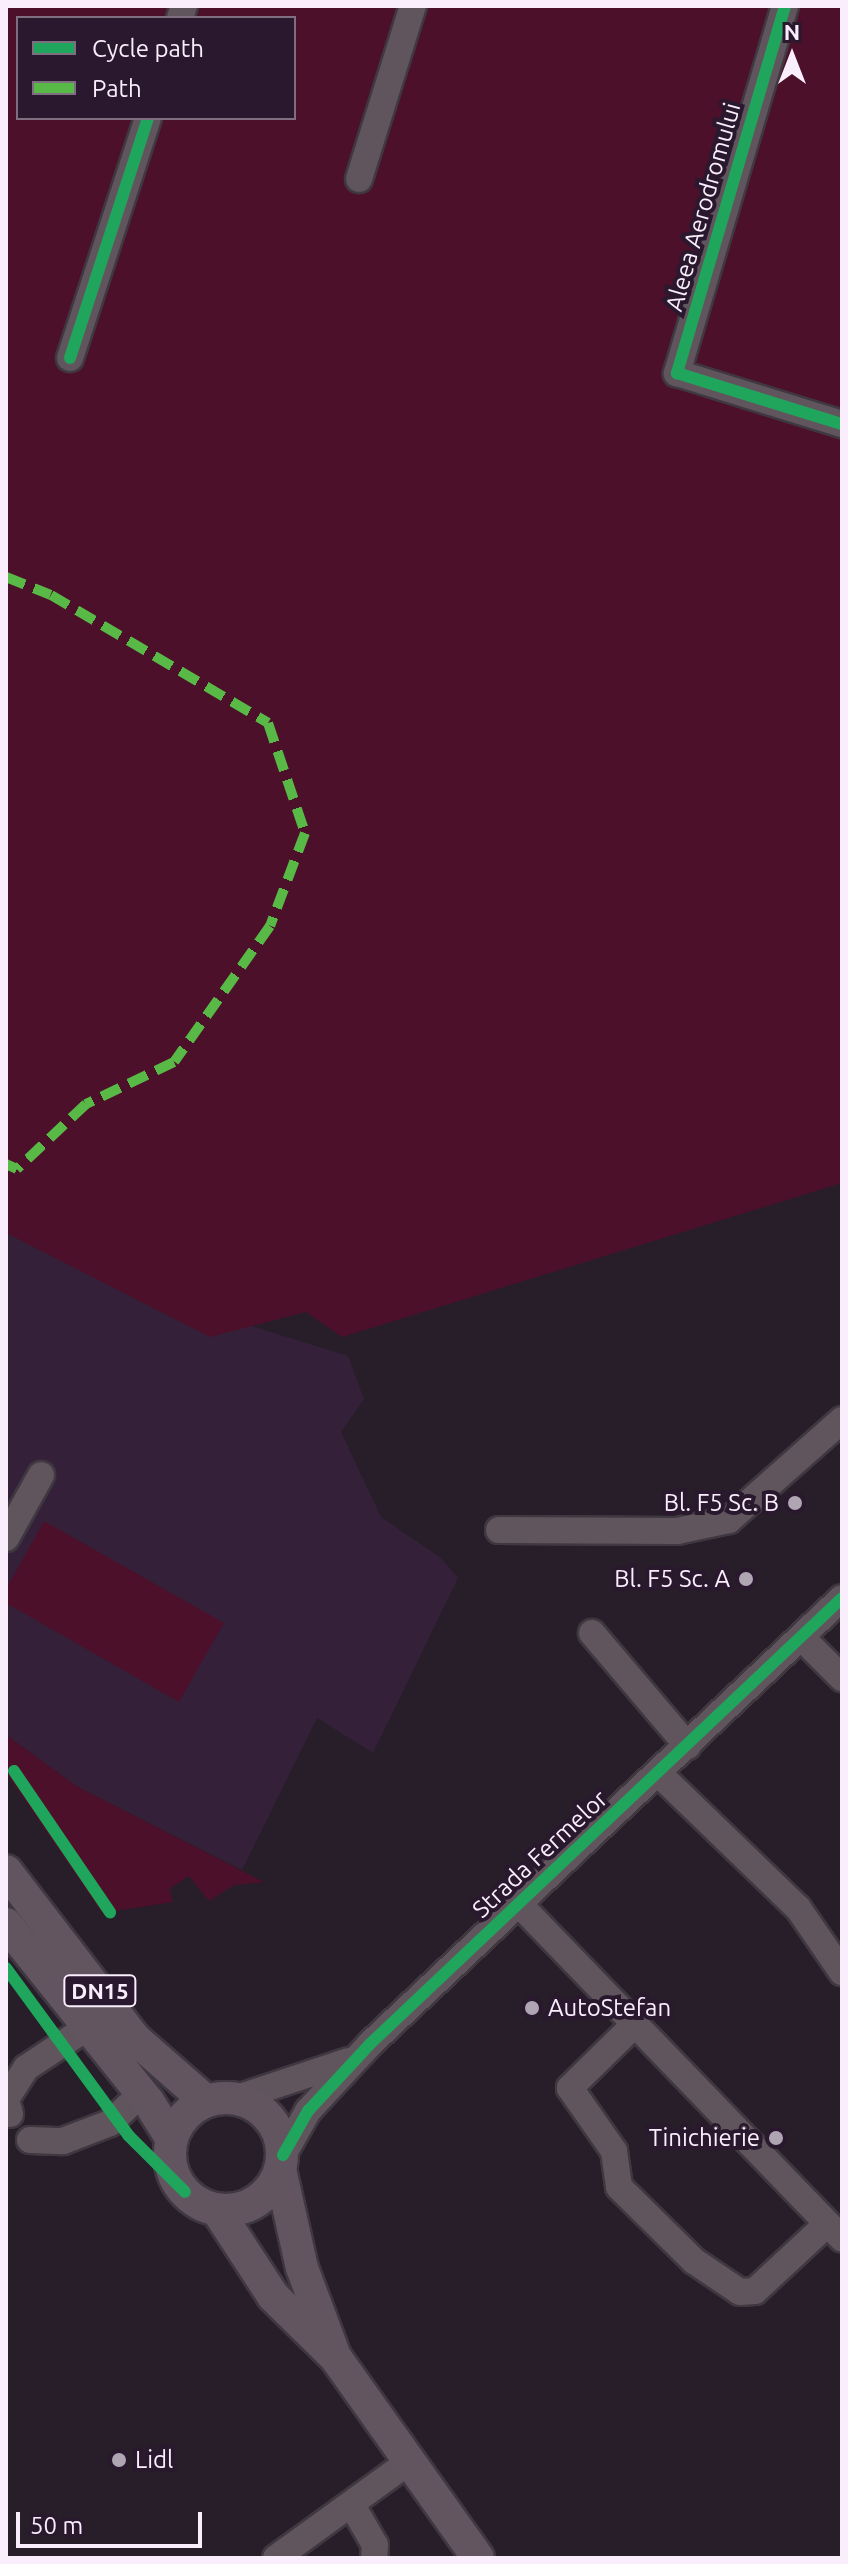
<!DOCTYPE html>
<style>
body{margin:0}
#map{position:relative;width:848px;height:2564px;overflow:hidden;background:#271e29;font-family:Ubuntu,sans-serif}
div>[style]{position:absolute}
.built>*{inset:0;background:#342139}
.green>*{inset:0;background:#4d102a}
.roads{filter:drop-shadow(2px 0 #3f3841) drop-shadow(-2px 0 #3f3841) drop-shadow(0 2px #3f3841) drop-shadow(0 -2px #3f3841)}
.minor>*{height:26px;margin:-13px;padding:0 13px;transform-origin:13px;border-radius:13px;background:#61555d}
.major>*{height:32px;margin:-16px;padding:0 16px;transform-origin:16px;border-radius:16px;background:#625560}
.major>.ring{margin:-16px;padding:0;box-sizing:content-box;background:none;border:32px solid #625560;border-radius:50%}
.quiet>*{height:10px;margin-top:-5px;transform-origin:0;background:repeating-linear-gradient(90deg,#58b947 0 20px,transparent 0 30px)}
.cycleway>*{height:12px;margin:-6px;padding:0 6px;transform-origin:6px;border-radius:6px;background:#20a55d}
.dots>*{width:22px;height:22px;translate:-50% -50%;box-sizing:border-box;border:4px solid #2a192e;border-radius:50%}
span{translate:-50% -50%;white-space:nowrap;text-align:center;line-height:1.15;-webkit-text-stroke:8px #2a192e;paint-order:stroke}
.shield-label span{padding:2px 6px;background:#2a192e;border:2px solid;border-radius:6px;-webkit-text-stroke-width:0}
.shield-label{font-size:22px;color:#faeefc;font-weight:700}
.street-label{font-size:24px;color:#faeefc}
.poi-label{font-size:24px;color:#faeefc}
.right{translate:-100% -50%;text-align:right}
.left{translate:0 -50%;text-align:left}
.frame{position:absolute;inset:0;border:8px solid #faeefc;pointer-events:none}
.legend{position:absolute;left:16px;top:16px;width:280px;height:104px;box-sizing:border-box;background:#2a192e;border:2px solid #7d6e80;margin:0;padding:10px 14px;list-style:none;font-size:24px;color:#faeefc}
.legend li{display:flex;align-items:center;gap:16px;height:40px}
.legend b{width:40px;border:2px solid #7d6e80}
.north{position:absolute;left:752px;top:16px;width:80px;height:80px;-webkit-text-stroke:6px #2a192e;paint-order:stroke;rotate:0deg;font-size:22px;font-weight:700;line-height:32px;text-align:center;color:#faeefc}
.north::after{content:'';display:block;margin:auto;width:28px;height:36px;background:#faeefc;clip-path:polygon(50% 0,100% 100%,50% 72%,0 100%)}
.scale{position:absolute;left:16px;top:2512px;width:186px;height:36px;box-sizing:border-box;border:4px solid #faeefc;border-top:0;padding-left:10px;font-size:24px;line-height:28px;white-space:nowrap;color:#faeefc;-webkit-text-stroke:6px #2a192e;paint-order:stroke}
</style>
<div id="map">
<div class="built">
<i style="clip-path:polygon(6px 1152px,177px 1303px,348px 1356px,364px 1399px,341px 1432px,381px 1517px,441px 1558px,458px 1578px,373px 1753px,317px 1718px,242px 1870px,78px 1787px,6px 1735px)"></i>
</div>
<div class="green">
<i style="clip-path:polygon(evenodd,6px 6px,842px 6px,842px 1183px,342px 1337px,306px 1312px,210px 1337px,6px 1233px,6px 6px,18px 18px,294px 18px,294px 118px,18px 118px,18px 18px)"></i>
<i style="clip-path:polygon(44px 1521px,224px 1623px,179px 1702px,6px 1603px,6px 1589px)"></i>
<i style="clip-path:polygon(6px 1735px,78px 1787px,264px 1882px,234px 1885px,209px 1901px,189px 1876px,169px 1889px,173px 1902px,102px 1913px,6px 1773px)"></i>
</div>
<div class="roads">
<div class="minor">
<i style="left:785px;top:6px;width:383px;rotate:106.4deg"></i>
<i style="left:677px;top:373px;width:173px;rotate:17.2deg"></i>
<i style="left:180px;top:18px;width:13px;rotate:-72deg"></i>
<i style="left:359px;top:179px;width:181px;rotate:-72.7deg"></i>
<i style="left:70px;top:358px;width:252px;rotate:-72deg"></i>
<i style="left:499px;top:1530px;width:178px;rotate:0.3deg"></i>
<i style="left:677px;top:1531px;width:53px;rotate:-11.9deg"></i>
<i style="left:729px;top:1520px;width:151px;rotate:-41.5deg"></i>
<i style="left:6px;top:1538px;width:72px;rotate:-60.9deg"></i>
<i style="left:592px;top:1633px;width:148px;rotate:49.7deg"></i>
<i style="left:802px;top:1638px;width:57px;rotate:45deg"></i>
<i style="left:659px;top:1774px;width:193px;rotate:44deg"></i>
<i style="left:798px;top:1908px;width:78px;rotate:55.5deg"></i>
<i style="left:519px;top:1904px;width:465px;rotate:46deg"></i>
<i style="left:634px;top:2025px;width:90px;rotate:135.5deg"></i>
<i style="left:570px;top:2088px;width:77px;rotate:55.1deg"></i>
<i style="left:614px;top:2151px;width:36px;rotate:82deg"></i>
<i style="left:619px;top:2187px;width:105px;rotate:44.6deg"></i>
<i style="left:694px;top:2261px;width:55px;rotate:34deg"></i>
<i style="left:740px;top:2292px;width:15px;rotate:-4deg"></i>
<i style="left:755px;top:2291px;width:98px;rotate:-42.9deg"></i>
<i style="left:237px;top:2098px;width:118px;rotate:-18.3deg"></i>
<i style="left:10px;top:2114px;width:16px;rotate:-105deg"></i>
<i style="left:6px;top:2099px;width:37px;rotate:-57deg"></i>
<i style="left:26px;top:2068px;width:74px;rotate:-33.5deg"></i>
<i style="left:30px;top:2140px;width:33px;rotate:2deg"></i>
<i style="left:63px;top:2141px;width:50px;rotate:-21deg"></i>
<i style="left:110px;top:2123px;width:44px;rotate:-43.2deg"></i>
<i style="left:283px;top:2155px;width:51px;rotate:-60.4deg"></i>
<i style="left:308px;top:2111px;width:91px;rotate:-47.2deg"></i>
<i style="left:370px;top:2044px;width:649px;rotate:-43.38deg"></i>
<i style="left:352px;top:2505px;width:46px;rotate:60.1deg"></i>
<i style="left:375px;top:2545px;width:13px;rotate:94deg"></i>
<i style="left:276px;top:2558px;width:165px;rotate:-35.9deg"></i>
</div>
<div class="major">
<i style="left:6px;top:1871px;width:210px;rotate:52.5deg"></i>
<i style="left:134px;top:2038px;width:96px;rotate:41.2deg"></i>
<i style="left:6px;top:1924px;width:227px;rotate:51.3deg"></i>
<i style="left:148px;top:2101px;width:44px;rotate:58.1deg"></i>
<i class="ring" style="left:170px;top:2098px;width:80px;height:80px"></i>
<i style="left:280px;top:2169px;width:101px;rotate:77.5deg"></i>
<i style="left:302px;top:2268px;width:89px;rotate:69.5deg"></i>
<i style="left:217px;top:2210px;width:103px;rotate:56.9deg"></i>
<i style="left:273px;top:2296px;width:88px;rotate:44.5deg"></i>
<i style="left:336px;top:2358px;width:245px;rotate:54.6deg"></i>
</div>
</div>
<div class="quiet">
<i style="left:6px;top:577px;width:48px;rotate:21.8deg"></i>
<i style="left:51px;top:595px;width:252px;rotate:30.5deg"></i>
<i style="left:268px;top:723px;width:116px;rotate:71.4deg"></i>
<i style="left:305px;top:833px;width:99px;rotate:110.6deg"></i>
<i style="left:270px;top:926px;width:166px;rotate:125.2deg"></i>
<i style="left:174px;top:1062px;width:98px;rotate:154.5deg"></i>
<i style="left:86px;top:1104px;width:95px;rotate:136.7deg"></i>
<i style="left:17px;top:1169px;width:12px;rotate:-156deg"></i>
</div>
<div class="cycleway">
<i style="left:785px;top:6px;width:383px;rotate:106.4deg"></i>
<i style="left:677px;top:373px;width:173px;rotate:17.2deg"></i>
<i style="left:70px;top:358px;width:252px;rotate:-72deg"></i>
<i style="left:14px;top:1771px;width:171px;rotate:55.8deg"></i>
<i style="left:6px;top:1968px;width:208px;rotate:53.8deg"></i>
<i style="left:129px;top:2136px;width:79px;rotate:45deg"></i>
<i style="left:283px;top:2155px;width:51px;rotate:-60.4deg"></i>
<i style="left:308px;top:2111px;width:91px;rotate:-47.2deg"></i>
<i style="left:370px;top:2044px;width:649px;rotate:-43.38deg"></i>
</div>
<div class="dots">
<i style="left:795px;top:1503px;background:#b0a5b2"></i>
<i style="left:746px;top:1579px;background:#b0a5b2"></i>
<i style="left:532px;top:2008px;background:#b0a5b2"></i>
<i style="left:776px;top:2138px;background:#b0a5b2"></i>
<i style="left:119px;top:2460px;background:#b0a5b2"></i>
</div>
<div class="shield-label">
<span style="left:100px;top:1991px">DN15</span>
</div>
<div class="street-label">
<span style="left:703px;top:207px;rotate:-74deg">Aleea Aerodromului</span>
<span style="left:540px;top:1854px;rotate:-43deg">Strada Fermelor</span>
</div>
<div class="poi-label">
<span class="right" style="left:779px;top:1503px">Bl. F5 Sc. B</span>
<span class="right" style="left:730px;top:1579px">Bl. F5 Sc. A</span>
<span class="left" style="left:548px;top:2008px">AutoStefan</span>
<span class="right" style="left:760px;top:2138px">Tinichierie</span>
<span class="left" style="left:135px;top:2460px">Lidl</span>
</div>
<div class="frame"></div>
<ul class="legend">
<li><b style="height:10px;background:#20a55d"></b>Cycle path</li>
<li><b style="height:10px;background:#58b947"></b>Path</li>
</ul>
<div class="north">N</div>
<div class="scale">50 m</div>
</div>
